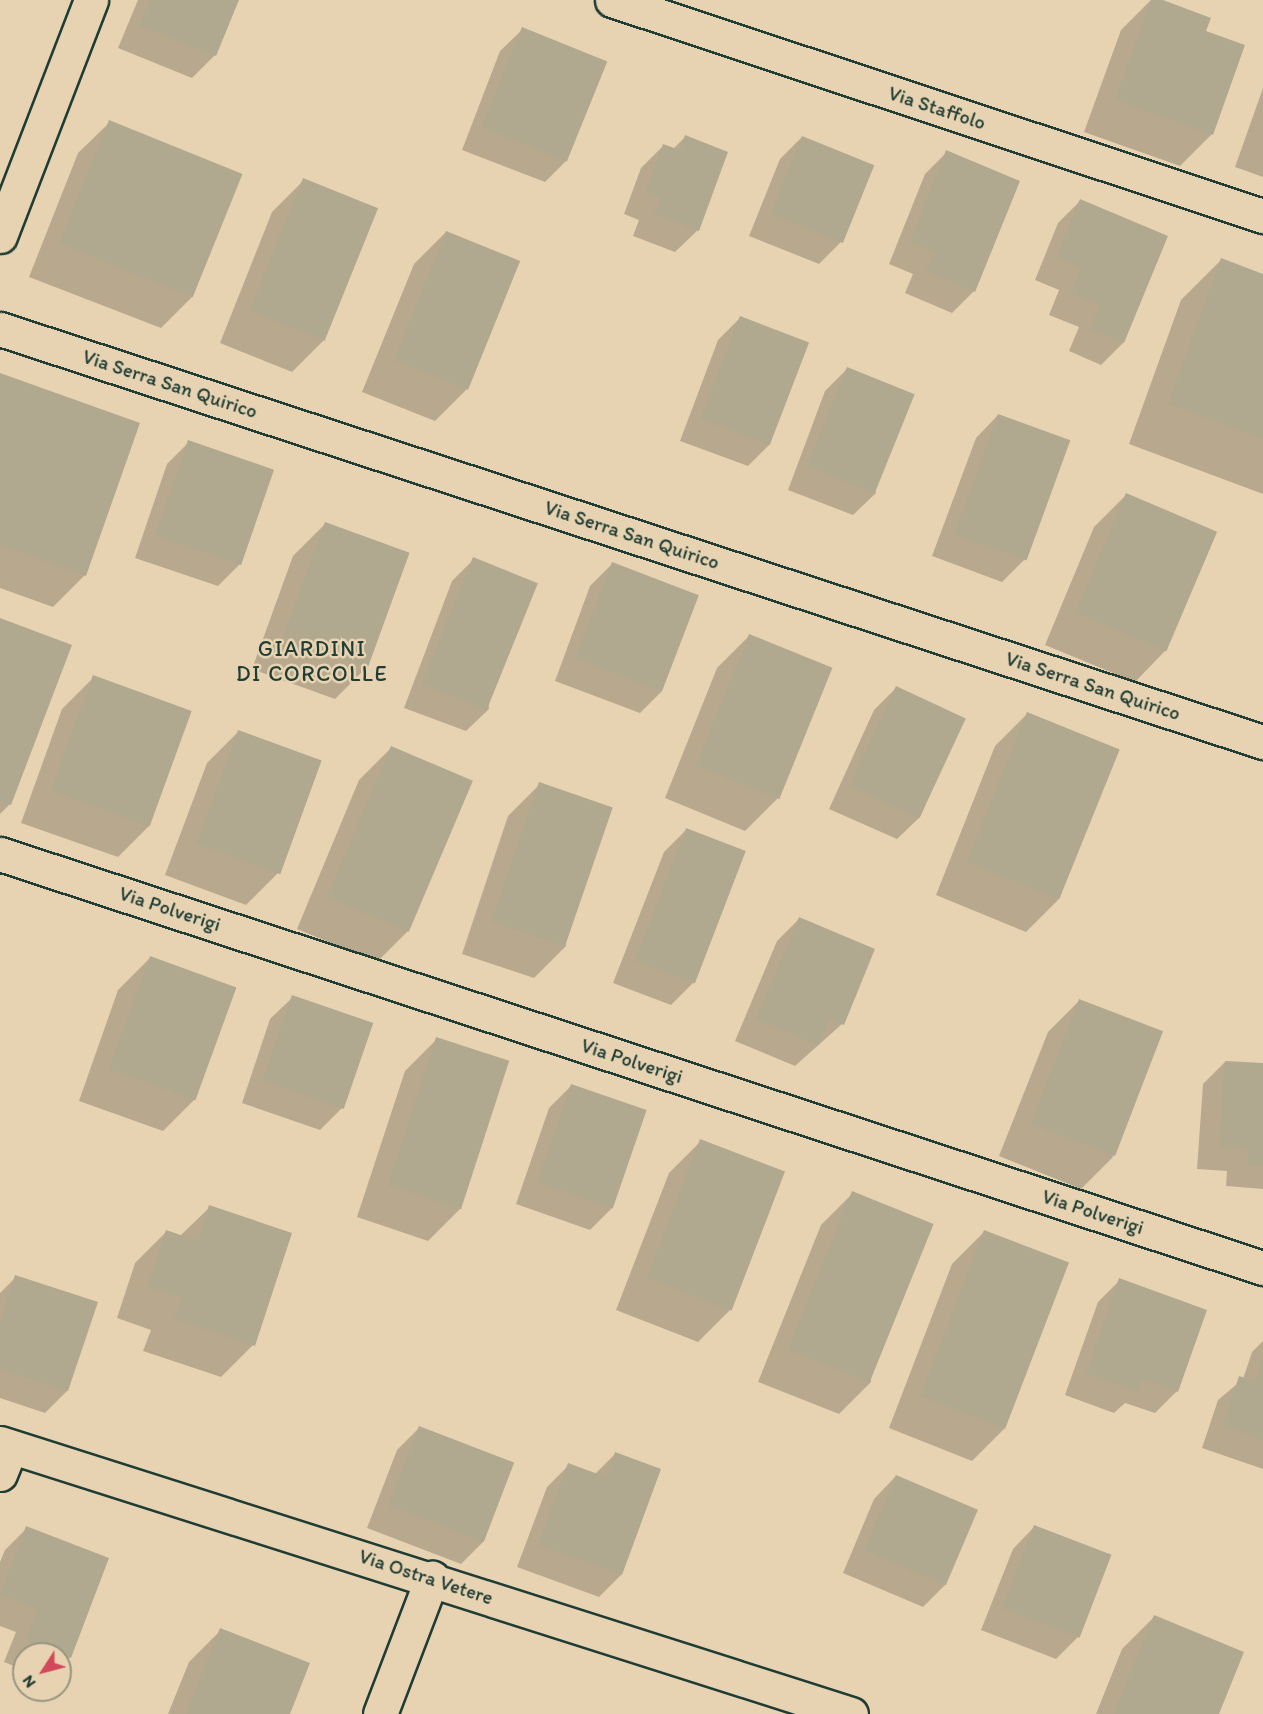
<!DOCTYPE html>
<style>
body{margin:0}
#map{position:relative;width:1263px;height:1714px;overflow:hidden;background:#e7d3b2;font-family:Itim,sans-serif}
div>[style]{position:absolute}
.shadow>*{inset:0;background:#0003}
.building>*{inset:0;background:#b0a98f;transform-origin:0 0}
.roads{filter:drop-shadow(2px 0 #1f3d34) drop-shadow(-2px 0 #1f3d34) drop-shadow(0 2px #1f3d34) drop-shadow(0 -2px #1f3d34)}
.street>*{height:33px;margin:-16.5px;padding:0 16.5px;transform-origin:16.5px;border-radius:16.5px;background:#e7d3b2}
span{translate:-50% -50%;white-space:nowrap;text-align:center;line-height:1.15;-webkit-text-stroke:5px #e7d3b2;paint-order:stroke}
.street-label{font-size:20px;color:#1f3d34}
.quarter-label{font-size:22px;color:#1f3d34;letter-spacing:1.5px}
.north{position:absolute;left:12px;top:1642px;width:60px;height:60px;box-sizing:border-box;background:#e7d3b2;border:2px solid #979780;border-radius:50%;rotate:234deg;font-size:16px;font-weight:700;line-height:24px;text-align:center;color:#1f3d34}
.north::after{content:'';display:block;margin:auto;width:21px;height:27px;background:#d1495b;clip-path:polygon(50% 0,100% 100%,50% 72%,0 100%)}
</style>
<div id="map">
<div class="shadow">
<i style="clip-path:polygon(138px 0,237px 0,214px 56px,192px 78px,118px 48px)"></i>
<i style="clip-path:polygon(1151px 0,1158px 0,1204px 32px,1212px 134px,1180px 166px,1084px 132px,1121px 30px)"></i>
<i style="clip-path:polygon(523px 29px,567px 160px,545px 182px,462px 150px,500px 51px)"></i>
<i style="clip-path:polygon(1263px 88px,1263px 177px,1235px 167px)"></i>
<i style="clip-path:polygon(110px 122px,193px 296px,161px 328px,29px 277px,78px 153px)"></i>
<i style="clip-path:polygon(685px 137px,698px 230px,675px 252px,633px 236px,639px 220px,624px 214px,641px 168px,663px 146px,673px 149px)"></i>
<i style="clip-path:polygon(802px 137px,841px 242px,819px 264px,749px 236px,780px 159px)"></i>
<i style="clip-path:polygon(947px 152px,974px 291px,952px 313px,905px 293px,913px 274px,889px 264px,925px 174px)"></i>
<i style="clip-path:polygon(304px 180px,324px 340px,292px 372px,220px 343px,272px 212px)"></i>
<i style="clip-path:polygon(1080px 201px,1123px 343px,1101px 365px,1069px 351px,1079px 327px,1049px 315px,1059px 290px,1035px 280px,1058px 223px)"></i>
<i style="clip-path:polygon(446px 232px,467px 389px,435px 421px,362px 392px,414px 264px)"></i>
<i style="clip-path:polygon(1221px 260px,1263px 276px,1263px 494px,1129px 444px,1181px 300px)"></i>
<i style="clip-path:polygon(740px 318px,770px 444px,748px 466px,680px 441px,718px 340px)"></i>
<i style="clip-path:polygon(847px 369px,876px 493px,853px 515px,788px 490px,825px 391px)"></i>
<i style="clip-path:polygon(0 375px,85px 575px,53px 607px,0 588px)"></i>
<i style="clip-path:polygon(998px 415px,1024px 560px,1002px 582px,932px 556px,976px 438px)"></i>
<i style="clip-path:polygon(189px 442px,240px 564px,218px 586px,135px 558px,167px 464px)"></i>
<i style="clip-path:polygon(1126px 495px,1215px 532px,1166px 650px,1135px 682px,1045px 645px,1094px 527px)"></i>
<i style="clip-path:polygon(325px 524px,367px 667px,335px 699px,252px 669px,293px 556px)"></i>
<i style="clip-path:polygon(474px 559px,489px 709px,466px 731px,404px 708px,452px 581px)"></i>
<i style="clip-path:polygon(612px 564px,662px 691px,640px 713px,555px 681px,590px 586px)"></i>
<i style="clip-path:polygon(0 620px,10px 804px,0 814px)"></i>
<i style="clip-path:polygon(749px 636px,777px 799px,745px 831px,665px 798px,717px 668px)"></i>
<i style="clip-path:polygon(94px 677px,150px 825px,118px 857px,21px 823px,62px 709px)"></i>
<i style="clip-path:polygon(896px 688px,964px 719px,920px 817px,897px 839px,829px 809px,874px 710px)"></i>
<i style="clip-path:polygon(1027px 714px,1058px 900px,1026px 932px,936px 895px,995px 746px)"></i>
<i style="clip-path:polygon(239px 731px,278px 873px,246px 905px,165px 875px,207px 763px)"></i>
<i style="clip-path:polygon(391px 748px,409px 930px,377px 962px,297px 929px,359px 780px)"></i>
<i style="clip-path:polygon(540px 784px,566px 946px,534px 978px,462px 954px,508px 816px)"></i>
<i style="clip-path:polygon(686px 830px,693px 983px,671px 1005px,613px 983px,664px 852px)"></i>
<i style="clip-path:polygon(799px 919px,842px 1024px,795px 1066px,735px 1041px,777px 941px)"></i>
<i style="clip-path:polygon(150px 958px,195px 1099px,163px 1131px,79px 1101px,118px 990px)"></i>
<i style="clip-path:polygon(293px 997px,342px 1108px,320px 1130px,242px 1103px,270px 1019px)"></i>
<i style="clip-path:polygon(1080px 1000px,1113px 1157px,1081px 1189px,999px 1156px,1048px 1032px)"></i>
<i style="clip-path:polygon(437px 1039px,460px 1209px,428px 1241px,357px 1217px,405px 1071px)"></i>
<i style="clip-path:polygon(1225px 1062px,1263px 1086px,1263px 1189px,1226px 1186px,1227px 1171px,1197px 1169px,1203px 1084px)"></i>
<i style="clip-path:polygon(571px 1086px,645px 1111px,612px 1208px,590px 1230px,516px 1204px,549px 1108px)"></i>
<i style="clip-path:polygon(701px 1141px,730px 1310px,698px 1342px,616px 1310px,669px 1173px)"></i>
<i style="clip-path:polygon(853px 1193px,871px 1382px,839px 1414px,758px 1382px,821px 1225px)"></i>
<i style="clip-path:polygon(210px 1207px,253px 1345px,221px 1377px,143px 1351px,151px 1330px,117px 1318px,135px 1263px,167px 1231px,180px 1236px)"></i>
<i style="clip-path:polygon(984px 1232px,1004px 1429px,972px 1461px,889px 1428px,952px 1264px)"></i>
<i style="clip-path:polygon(16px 1277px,67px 1391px,45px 1413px,0 1398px,0 1293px)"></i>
<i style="clip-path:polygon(1120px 1280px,1177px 1391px,1155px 1413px,1125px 1403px,1114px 1413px,1065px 1395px,1098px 1302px)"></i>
<i style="clip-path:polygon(1263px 1341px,1263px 1469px,1202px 1448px,1218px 1400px,1243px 1379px,1252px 1352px)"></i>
<i style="clip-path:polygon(419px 1428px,483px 1542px,461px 1564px,367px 1528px,397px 1450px)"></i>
<i style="clip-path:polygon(615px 1454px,621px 1575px,599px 1597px,517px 1567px,547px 1487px,569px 1465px,595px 1474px)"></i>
<i style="clip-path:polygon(896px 1476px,976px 1510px,945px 1585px,923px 1607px,843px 1573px,874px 1499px)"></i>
<i style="clip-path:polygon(1035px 1526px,1078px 1637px,1056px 1659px,981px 1630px,1013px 1549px)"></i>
<i style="clip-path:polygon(27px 1528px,70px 1657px,60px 1667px,60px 1654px,24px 1654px,24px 1670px,4px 1662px,16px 1632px,0 1626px,0 1562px,5px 1550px)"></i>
<i style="clip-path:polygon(1154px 1617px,1217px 1714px,1096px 1714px,1122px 1649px)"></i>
<i style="clip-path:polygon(221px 1630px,289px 1714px,168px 1714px,189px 1662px)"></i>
</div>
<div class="building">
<i style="clip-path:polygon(150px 0,239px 0,216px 56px,139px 26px)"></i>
<i style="clip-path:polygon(1151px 0,1163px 0,1211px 18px,1206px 31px,1245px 45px,1213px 135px,1115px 100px)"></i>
<i style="left:522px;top:27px;width:92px;height:108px;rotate:22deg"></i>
<i style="left:109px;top:120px;width:144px;height:133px;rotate:22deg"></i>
<i style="clip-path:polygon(685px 135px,728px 152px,699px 231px,654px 214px,660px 198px,645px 192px,663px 144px,680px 150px)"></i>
<i style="left:802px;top:136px;width:78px;height:84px;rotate:22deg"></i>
<i style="clip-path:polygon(946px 150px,1020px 181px,975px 292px,926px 271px,934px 252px,910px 242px)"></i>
<i style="left:303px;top:178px;width:81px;height:143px;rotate:22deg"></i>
<i style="clip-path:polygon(1080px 199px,1168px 236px,1124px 343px,1090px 329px,1100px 305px,1071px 293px,1080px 268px,1056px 258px)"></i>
<i style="left:446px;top:231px;width:80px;height:139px;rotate:22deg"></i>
<i style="clip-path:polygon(1221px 258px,1263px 274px,1263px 439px,1168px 404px)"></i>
<i style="left:740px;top:316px;width:74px;height:110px;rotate:21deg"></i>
<i style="left:847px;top:367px;width:73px;height:107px;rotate:22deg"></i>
<i style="clip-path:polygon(0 373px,140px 423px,86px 576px,0 545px)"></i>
<i style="left:998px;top:414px;width:77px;height:128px;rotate:20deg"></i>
<i style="left:188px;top:440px;width:91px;height:101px;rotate:19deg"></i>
<i style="left:1126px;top:493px;width:99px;height:130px;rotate:23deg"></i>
<i style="left:325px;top:522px;width:90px;height:122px;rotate:20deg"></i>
<i style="left:473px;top:557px;width:70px;height:137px;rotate:22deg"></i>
<i style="left:612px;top:562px;width:93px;height:103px;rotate:21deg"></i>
<i style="clip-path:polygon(0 618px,72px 645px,11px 805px,0 800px)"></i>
<i style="left:749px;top:634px;width:90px;height:142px;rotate:22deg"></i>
<i style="left:93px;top:675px;width:105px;height:123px;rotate:20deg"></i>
<i style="left:896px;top:686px;width:77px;height:110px;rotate:25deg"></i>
<i style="left:1027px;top:712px;width:100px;height:162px;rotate:22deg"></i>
<i style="left:238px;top:730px;width:89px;height:121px;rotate:20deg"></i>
<i style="left:391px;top:746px;width:89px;height:164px;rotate:23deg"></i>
<i style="left:539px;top:782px;width:78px;height:147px;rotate:19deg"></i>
<i style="left:686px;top:828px;width:64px;height:142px;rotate:21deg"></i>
<i style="clip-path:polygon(799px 917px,875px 949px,844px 1025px,830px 1019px,818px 1045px,756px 1019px)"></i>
<i style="left:150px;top:956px;width:92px;height:120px;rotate:20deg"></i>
<i style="left:292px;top:995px;width:86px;height:91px;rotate:19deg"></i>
<i style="left:1079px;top:999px;width:90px;height:134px;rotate:21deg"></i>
<i style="left:436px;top:1037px;width:77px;height:156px;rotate:18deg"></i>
<i style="clip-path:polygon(1225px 1061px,1263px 1063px,1263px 1166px,1247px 1165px,1249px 1149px,1219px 1147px)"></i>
<i style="left:571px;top:1084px;width:80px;height:104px;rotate:19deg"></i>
<i style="left:700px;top:1139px;width:91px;height:149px;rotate:21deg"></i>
<i style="left:852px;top:1191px;width:88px;height:171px;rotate:22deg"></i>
<i style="clip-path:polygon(209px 1205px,292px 1233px,255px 1346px,174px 1319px,182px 1298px,148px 1287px,166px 1230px,198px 1241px)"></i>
<i style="left:984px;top:1230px;width:91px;height:178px;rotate:21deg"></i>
<i style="clip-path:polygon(15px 1275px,98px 1302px,68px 1391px,0 1369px,0 1323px)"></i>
<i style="clip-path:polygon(1119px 1278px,1207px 1310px,1178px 1392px,1142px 1379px,1138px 1392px,1086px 1373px)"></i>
<i style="clip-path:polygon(1263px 1359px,1263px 1440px,1223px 1426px,1239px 1376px,1255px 1381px)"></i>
<i style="left:419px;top:1426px;width:102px;height:85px;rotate:21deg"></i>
<i style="clip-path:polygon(615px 1452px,661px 1469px,622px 1575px,538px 1545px,568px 1463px,606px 1477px)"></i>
<i style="left:896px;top:1475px;width:89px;height:82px;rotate:23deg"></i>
<i style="left:1034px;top:1525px;width:83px;height:89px;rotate:21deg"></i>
<i style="clip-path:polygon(26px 1526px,109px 1558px,71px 1658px,26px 1640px,37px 1610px,0 1595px)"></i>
<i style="clip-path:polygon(1154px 1615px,1244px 1652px,1219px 1714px,1113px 1714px)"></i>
<i style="clip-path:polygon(220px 1628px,310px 1663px,290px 1714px,186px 1714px)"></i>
</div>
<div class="roads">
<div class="street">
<i style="left:612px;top:0;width:686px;rotate:18.36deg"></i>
<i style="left:0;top:236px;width:253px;rotate:-68.9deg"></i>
<i style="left:0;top:329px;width:1329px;rotate:18.11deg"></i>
<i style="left:0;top:854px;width:1329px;rotate:18.15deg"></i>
<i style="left:0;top:1443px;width:893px;rotate:17.66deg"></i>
<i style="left:0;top:1474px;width:29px;rotate:-68deg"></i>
<i style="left:380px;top:1714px;width:146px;rotate:-69.1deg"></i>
</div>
</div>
<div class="street-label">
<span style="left:937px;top:108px;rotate:18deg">Via Staffolo</span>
<span style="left:170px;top:384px;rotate:18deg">Via Serra San Quirico</span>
<span style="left:632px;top:535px;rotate:18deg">Via Serra San Quirico</span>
<span style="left:1093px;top:686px;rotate:18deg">Via Serra San Quirico</span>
<span style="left:170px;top:909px;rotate:18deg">Via Polverigi</span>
<span style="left:632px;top:1061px;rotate:18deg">Via Polverigi</span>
<span style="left:1093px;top:1212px;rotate:18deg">Via Polverigi</span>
<span style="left:426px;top:1577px;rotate:18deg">Via Ostra Vetere</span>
</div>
<div class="quarter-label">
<span style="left:312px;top:661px">GIARDINI<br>DI CORCOLLE</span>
</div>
<div class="north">N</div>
</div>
